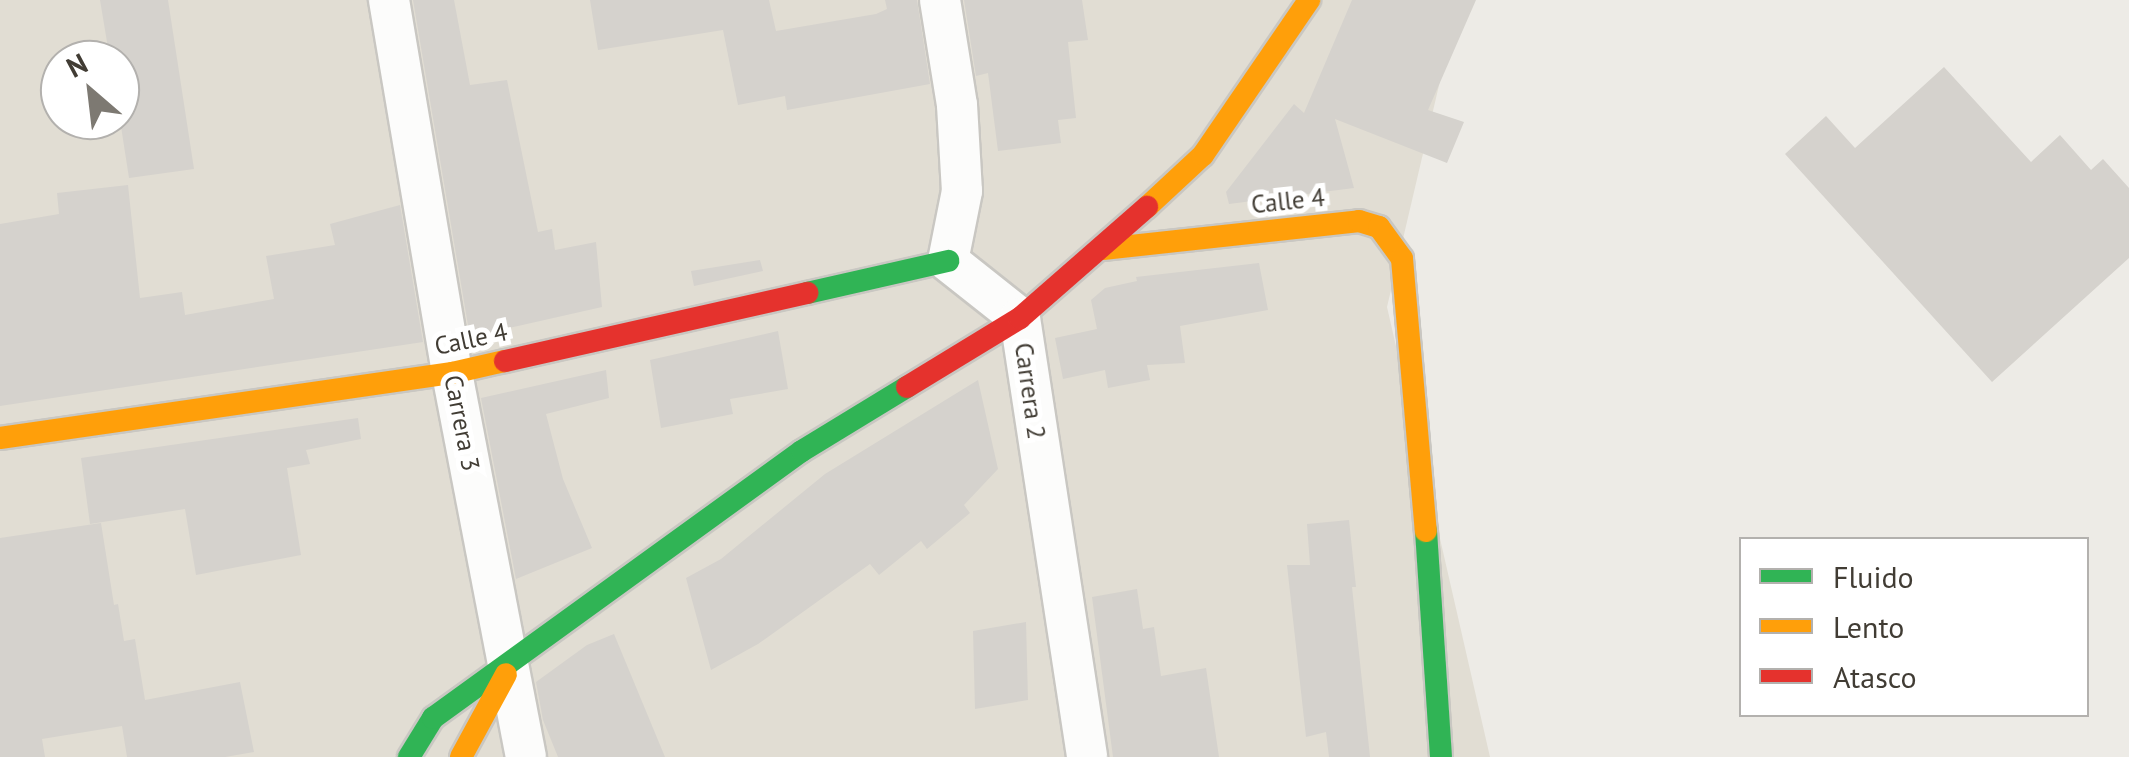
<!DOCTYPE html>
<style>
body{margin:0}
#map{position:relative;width:2129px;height:757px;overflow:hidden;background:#edebe6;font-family:"PT Sans",sans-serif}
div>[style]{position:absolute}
.residential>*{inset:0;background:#e1ddd3}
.building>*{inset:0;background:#d5d2cd}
.roads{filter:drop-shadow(2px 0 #c9c7c2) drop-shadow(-2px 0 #c9c7c2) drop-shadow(0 2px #c9c7c2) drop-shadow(0 -2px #c9c7c2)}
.street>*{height:40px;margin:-20px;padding:0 20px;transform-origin:20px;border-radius:20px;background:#fcfcfb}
.fast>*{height:22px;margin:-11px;padding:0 11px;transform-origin:11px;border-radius:11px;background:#30b455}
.slow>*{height:22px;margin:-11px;padding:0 11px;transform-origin:11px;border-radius:11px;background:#ff9f0a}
.jam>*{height:22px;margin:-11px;padding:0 11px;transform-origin:11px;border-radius:11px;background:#e5322d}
span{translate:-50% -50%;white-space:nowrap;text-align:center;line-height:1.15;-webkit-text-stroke:10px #fff;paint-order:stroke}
.street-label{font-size:25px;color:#413c34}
.legend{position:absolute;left:1739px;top:537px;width:350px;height:180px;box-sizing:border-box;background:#fff;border:2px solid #b3b1ae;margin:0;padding:12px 18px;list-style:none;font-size:30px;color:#413c34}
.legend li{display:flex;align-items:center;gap:20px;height:50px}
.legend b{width:50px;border:2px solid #b3b1ae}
.north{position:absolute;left:40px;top:40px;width:100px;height:100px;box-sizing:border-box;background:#fff;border:2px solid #b3b1ae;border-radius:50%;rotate:332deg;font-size:28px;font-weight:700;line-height:40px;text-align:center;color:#413c34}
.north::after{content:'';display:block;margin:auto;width:35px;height:45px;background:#7d7972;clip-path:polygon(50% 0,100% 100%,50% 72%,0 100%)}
</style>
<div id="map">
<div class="residential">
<i style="clip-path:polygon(evenodd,0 0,1459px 0,1387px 307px,1490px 757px,0 757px,0 0,60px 60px,120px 60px,120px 120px,60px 120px,60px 60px)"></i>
</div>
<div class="building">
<i style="clip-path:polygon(100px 0,168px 0,194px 169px,129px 178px,120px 120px,120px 60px,110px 60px)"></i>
<i style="clip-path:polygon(413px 0,454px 0,470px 85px,507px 80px,538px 232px,552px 229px,555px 250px,596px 242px,602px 307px,470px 337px)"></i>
<i style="clip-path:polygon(590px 0,769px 0,776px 31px,876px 14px,887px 9px,885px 0,917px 0,930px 84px,787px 110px,785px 96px,738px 105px,723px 30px,598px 50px)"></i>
<i style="clip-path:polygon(964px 0,1082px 0,1088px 40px,1068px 42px,1076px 118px,1058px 120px,1061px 143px,998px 151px,988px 73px,976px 76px)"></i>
<i style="clip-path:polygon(1352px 0,1476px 0,1428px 110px,1464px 122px,1447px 163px,1335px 119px,1354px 188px,1229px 204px,1226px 192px,1294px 104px,1304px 113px)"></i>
<i style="clip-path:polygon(1944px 67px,2031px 162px,2060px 135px,2091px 170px,2103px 159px,2129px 188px,2129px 258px,1992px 382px,1785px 154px,1826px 116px,1855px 148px)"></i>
<i style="clip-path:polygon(128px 185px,140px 298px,182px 292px,185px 315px,274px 299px,266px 256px,335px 245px,330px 224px,400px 205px,423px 342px,0 406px,0 224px,59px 214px,57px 193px)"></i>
<i style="clip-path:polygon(760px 260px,763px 271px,694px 286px,691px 271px)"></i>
<i style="clip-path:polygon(1259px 263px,1268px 310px,1180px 326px,1185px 363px,1147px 365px,1150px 380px,1108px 388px,1105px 370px,1063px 379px,1055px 338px,1097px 329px,1091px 300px,1105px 288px,1137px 281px,1136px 277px)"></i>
<i style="clip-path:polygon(778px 331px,788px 389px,730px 399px,733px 414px,661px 428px,650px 360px)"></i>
<i style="clip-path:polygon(606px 370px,609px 398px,546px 414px,563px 479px,592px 548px,516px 579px,481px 398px)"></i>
<i style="clip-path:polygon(978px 380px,998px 469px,964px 505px,970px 513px,927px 549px,921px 541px,879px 575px,870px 564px,758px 644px,711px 670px,686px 578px,721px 559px,825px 474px)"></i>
<i style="clip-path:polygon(358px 418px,361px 439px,306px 450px,310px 464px,287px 468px,301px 555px,196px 575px,185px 509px,90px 524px,81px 458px)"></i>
<i style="clip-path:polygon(1349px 520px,1356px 587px,1352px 587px,1370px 757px,1329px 757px,1326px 732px,1306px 737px,1287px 565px,1310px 565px,1307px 524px)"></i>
<i style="clip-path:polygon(101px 523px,114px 605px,118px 604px,124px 641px,135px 639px,145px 700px,240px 682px,254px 752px,225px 757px,127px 757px,122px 726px,42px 739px,45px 757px,0 757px,0 538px)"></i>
<i style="clip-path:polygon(1137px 589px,1143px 629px,1154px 627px,1161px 676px,1206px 668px,1219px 757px,1113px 757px,1092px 597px)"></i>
<i style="clip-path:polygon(1026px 622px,1028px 700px,975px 709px,973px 631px)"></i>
<i style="clip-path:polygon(614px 634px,665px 757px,558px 757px,543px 720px,536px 682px,587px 645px)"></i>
</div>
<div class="roads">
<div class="street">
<i style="left:389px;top:0;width:378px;rotate:80.4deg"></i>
<i style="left:452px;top:373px;width:391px;rotate:79.1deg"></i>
<i style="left:940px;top:0;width:106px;rotate:80.8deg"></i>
<i style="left:957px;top:105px;width:86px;rotate:86.7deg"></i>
<i style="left:962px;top:191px;width:71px;rotate:101.3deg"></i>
<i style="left:948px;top:261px;width:92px;rotate:38.4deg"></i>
<i style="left:1020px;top:318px;width:444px;rotate:81.3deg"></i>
</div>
<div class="fast">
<i style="left:807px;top:293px;width:145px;rotate:-12.8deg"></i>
<i style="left:1426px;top:531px;width:226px;rotate:86.2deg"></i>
<i style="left:409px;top:757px;width:46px;rotate:-58.4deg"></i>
<i style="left:433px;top:718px;width:455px;rotate:-35.9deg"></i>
<i style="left:802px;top:451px;width:123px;rotate:-31.4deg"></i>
</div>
<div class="slow">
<i style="left:1147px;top:207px;width:76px;rotate:-42.9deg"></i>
<i style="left:1203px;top:155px;width:188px;rotate:-55.6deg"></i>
<i style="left:1103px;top:249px;width:258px;rotate:-6.2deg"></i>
<i style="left:1359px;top:221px;width:21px;rotate:17deg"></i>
<i style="left:1379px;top:227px;width:39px;rotate:54deg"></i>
<i style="left:1402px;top:259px;width:273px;rotate:85deg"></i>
<i style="left:0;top:438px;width:457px;rotate:-8.2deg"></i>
<i style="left:452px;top:373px;width:54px;rotate:-12.8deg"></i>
<i style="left:461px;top:757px;width:94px;rotate:-61.5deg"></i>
</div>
<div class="jam">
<i style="left:505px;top:361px;width:310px;rotate:-12.7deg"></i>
<i style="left:907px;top:387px;width:132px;rotate:-31.4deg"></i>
<i style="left:1020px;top:318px;width:169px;rotate:-41.2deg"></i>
</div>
</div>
<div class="street-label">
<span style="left:1288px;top:201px;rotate:-6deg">Calle 4</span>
<span style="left:471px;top:339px;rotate:-12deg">Calle 4</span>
<span style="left:1030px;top:391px;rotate:82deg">Carrera 2</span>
<span style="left:462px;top:423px;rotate:79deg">Carrera 3</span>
</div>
<ul class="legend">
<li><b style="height:12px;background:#30b455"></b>Fluido</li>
<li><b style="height:12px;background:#ff9f0a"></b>Lento</li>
<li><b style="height:12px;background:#e5322d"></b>Atasco</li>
</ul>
<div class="north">N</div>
</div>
